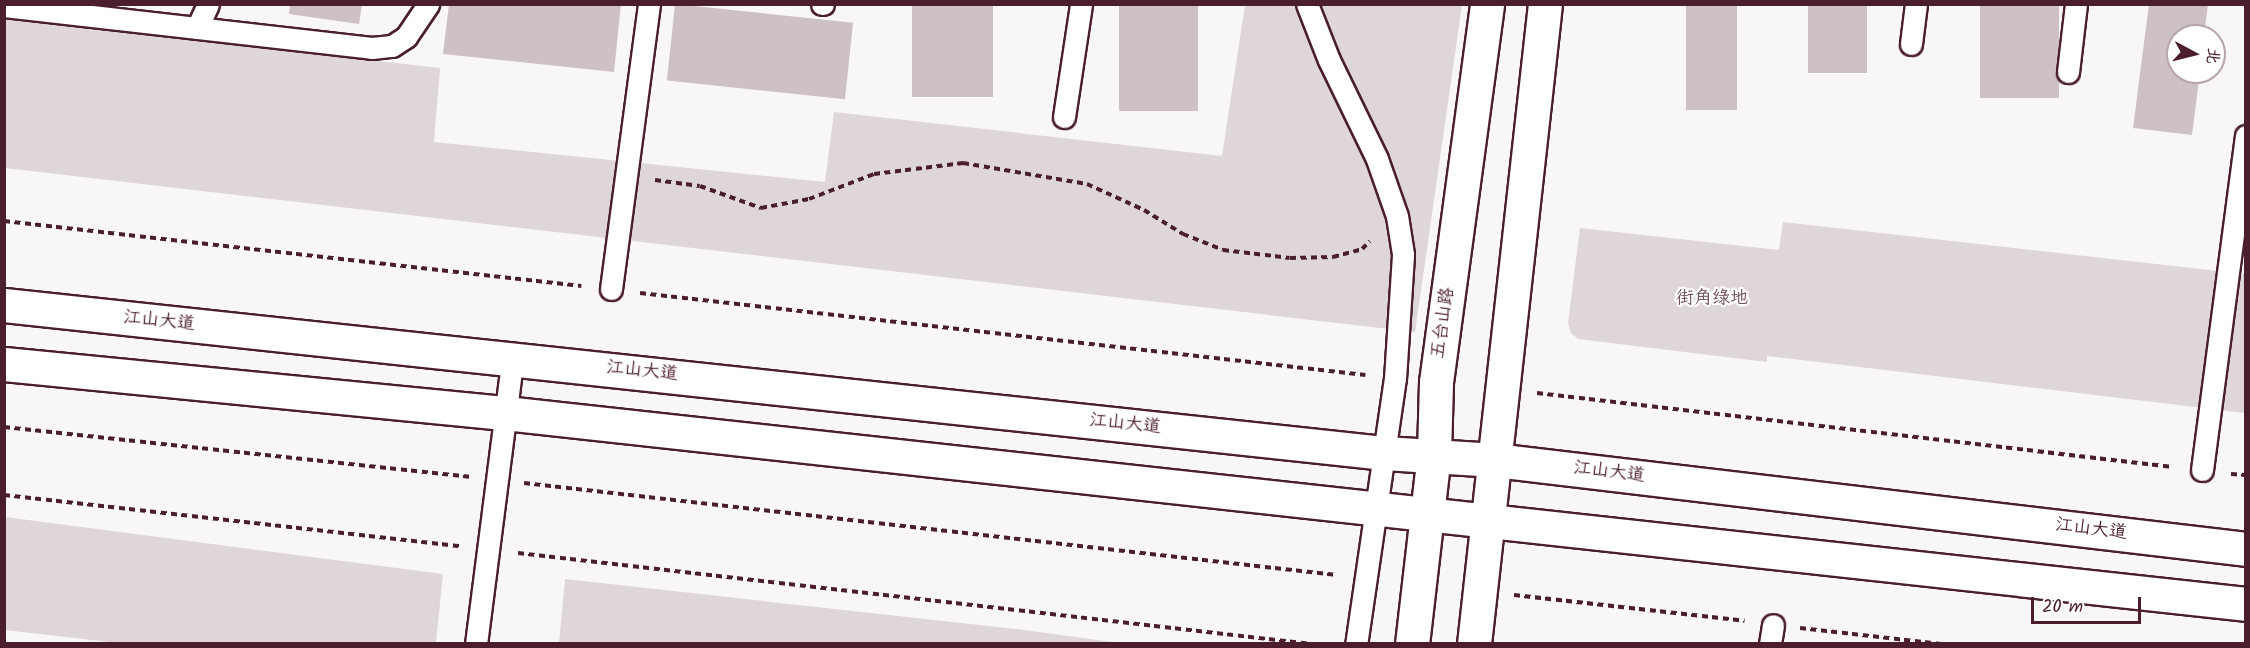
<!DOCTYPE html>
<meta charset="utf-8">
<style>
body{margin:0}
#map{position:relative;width:2250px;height:648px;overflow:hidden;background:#f8f6f7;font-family:Kalam,"LXGW WenKai TC",sans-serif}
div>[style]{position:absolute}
.green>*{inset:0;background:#ded6d9}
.building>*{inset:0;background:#cdc1c4;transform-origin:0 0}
.path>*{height:4px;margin-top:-2px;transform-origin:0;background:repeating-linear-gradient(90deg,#4a1f2b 0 6px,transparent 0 10.5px)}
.roads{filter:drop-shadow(2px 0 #4a1f2b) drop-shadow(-2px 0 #4a1f2b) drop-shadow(0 2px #4a1f2b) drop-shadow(0 -2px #4a1f2b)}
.service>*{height:21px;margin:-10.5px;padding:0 10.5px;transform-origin:10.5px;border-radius:10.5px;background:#fff}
.secondary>*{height:33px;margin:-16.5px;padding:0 16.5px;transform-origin:16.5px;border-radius:16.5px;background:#fff}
span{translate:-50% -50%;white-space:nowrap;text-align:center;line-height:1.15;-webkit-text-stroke:4.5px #fff;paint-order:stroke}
.park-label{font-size:18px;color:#6f4d56}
.street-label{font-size:18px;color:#4a1f2b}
.frame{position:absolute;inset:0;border:6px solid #4a1f2b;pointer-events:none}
.north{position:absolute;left:2166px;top:24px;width:60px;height:60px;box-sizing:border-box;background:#fff;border:2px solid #b7a5aa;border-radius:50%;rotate:97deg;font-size:16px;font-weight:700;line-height:24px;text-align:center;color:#4a1f2b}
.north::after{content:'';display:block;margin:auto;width:21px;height:27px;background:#4a1f2b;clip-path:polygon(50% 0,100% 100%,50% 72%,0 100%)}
.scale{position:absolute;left:2031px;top:597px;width:110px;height:27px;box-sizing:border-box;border:3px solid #4a1f2b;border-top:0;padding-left:8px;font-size:18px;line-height:21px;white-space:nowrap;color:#4a1f2b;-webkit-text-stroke:4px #fff;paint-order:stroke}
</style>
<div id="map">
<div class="green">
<i style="clip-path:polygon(1245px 5px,1462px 5px,1415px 332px,5px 168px,5px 19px,440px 68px,434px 142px,825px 182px,834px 112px,1222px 156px)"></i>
<i style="clip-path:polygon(1783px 222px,2245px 274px,2245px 413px,1767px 356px,1767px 362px,1578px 339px,1571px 333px,1568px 323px,1580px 228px,1779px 250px)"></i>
<i style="clip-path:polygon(5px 517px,443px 574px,436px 643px,127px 644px,5px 630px)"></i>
<i style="clip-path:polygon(565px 579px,1024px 630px,1120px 643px,559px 643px)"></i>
</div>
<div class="building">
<i style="clip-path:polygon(290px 4px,362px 4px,359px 24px,289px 14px)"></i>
<i style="clip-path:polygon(449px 4px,621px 4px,614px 72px,443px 54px)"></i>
<i style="left:675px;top:4px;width:179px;height:77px;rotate:6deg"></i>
<i style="left:912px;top:4px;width:81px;height:93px"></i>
<i style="left:1119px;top:4px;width:79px;height:107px"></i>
<i style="left:1686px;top:4px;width:51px;height:106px"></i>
<i style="left:1808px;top:4px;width:59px;height:69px"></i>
<i style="left:1980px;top:4px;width:79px;height:94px"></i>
<i style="clip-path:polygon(2149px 4px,2208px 4px,2204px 36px,2178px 36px,2178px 72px,2200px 72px,2192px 135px,2133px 128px)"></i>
</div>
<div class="path">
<i style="left:655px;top:180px;width:45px;rotate:7.6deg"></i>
<i style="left:700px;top:186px;width:65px;rotate:19.8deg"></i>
<i style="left:761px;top:208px;width:49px;rotate:-10.6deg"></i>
<i style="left:809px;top:199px;width:70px;rotate:-21deg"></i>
<i style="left:874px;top:174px;width:90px;rotate:-7deg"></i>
<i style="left:963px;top:163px;width:126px;rotate:9.6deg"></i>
<i style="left:1087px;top:184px;width:63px;rotate:24.5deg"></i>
<i style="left:1144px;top:210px;width:46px;rotate:31.6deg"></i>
<i style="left:1183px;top:234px;width:43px;rotate:21.8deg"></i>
<i style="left:1223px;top:250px;width:67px;rotate:6.8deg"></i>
<i style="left:1290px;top:258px;width:43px;rotate:-1.3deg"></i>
<i style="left:1333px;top:257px;width:30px;rotate:-15deg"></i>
<i style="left:1362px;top:249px;width:11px;rotate:-45deg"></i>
<i style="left:4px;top:221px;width:581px;rotate:6.43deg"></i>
<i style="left:640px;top:293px;width:730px;rotate:6.45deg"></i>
<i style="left:1537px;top:393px;width:640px;rotate:6.64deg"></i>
<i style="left:4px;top:427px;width:468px;rotate:6.1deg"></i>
<i style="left:2231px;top:474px;width:15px;rotate:4deg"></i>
<i style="left:524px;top:483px;width:818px;rotate:6.46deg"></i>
<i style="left:4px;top:495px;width:459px;rotate:6.4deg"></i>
<i style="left:518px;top:553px;width:799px;rotate:6.54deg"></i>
<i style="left:1514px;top:595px;width:232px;rotate:6.4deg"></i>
<i style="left:1800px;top:628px;width:142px;rotate:6.5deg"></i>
</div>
<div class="roads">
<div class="service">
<i style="left:822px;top:4px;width:1px"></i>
<i style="left:1307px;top:4px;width:60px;rotate:68.6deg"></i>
<i style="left:1329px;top:60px;width:110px;rotate:64.1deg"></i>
<i style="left:1377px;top:159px;width:60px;rotate:70.7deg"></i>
<i style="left:1397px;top:216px;width:39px;rotate:81deg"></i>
<i style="left:1403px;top:255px;width:123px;rotate:93.7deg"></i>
<i style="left:1395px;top:378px;width:269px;rotate:98.3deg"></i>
<i style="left:4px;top:6px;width:370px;rotate:6.5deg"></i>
<i style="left:372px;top:48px;width:20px;rotate:-6deg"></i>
<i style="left:392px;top:46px;width:17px;rotate:-33deg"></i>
<i style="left:406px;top:37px;width:40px;rotate:-56deg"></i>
<i style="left:197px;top:28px;width:26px;rotate:-65deg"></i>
<i style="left:1911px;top:44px;width:40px;rotate:-82.9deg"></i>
<i style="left:2068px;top:72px;width:68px;rotate:-83.3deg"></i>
<i style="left:1064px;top:117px;width:114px;rotate:-81.4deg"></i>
<i style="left:611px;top:289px;width:288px;rotate:-82.4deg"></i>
<i style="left:2202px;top:470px;width:337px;rotate:-82.5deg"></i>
<i style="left:476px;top:644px;width:289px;rotate:-82.7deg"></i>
<i style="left:1770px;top:644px;width:19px;rotate:-81deg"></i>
</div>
<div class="secondary">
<i style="left:4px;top:305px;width:1389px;rotate:6.12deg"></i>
<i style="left:1385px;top:453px;width:110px;rotate:3.6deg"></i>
<i style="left:1495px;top:460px;width:756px;rotate:6.76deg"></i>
<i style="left:4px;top:364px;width:503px;rotate:5.59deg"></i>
<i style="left:505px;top:413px;width:1751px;rotate:6.26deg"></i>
<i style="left:1412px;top:644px;width:191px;rotate:-83.4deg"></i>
<i style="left:1434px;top:454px;width:72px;rotate:-88.4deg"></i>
<i style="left:1436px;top:382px;width:381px;rotate:-82.3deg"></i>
<i style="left:1474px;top:644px;width:644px;rotate:-83.67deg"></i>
</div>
</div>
<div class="park-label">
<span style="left:1712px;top:299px">街角绿地</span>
</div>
<div class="street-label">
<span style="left:159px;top:322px;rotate:6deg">江山大道</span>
<span style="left:1444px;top:323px;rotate:-82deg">五台山路</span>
<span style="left:642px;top:372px;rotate:6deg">江山大道</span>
<span style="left:1125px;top:425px;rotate:6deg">江山大道</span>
<span style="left:1609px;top:473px;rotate:7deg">江山大道</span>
<span style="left:2091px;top:530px;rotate:7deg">江山大道</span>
</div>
<div class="frame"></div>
<div class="north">北</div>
<div class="scale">20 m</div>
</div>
